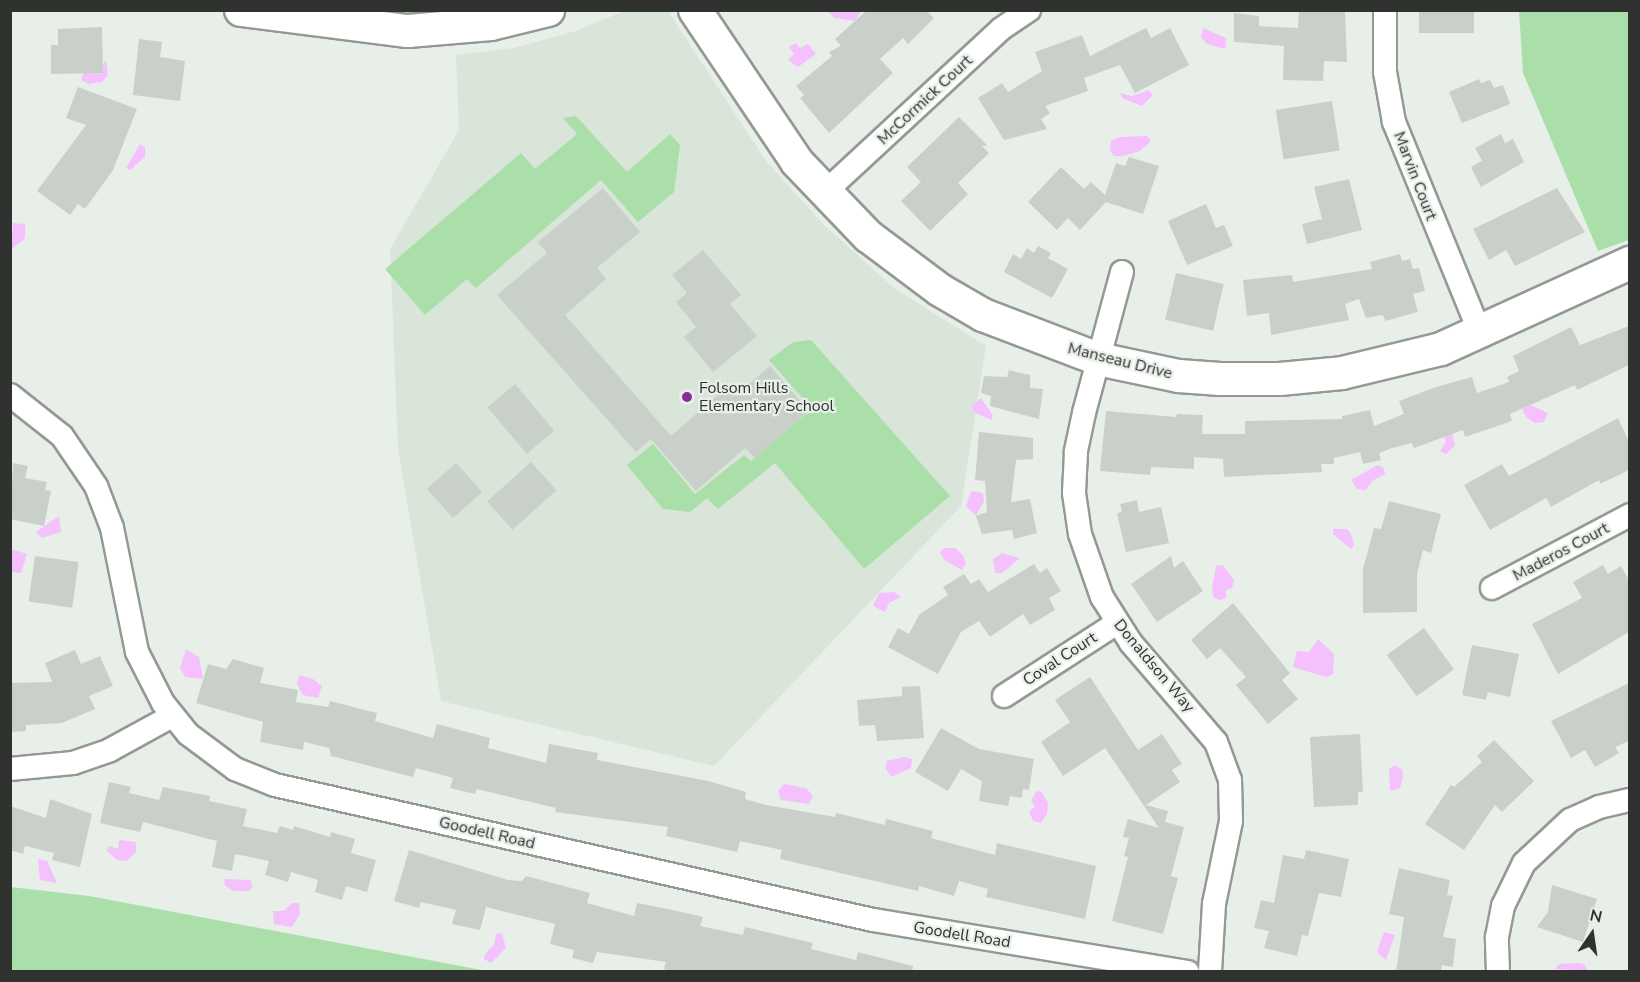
<!DOCTYPE html>
<style>
body{margin:0}
#map{position:relative;width:1640px;height:982px;overflow:hidden;background:#e8efe8;font-family:"Nunito Sans",sans-serif}
div>[style]{position:absolute}
.built>*{inset:0;background:#d9e5d9}
.green>*{inset:0;background:#aadfa9}
.water>*{inset:0;background:#f5c0fe}
.building>*{inset:0;background:#c9d0c9;transform-origin:0 0}
.roads{filter:drop-shadow(2px 0 #949a93) drop-shadow(-2px 0 #949a93) drop-shadow(0 2px #949a93) drop-shadow(0 -2px #949a93)}
.street>*{height:22px;margin:-11px;padding:0 11px;transform-origin:11px;border-radius:11px;background:#fff}
.secondary>*{height:32px;margin:-16px;padding:0 16px;transform-origin:16px;border-radius:16px;background:#fff}
.dots>*{width:16px;height:16px;translate:-50% -50%;box-sizing:border-box;border:3px solid #e8efe8;border-radius:50%}
span{translate:-50% -50%;white-space:nowrap;text-align:center;line-height:1.15;-webkit-text-stroke:4.5px #e8efe8;paint-order:stroke}
.street-label{font-size:16px;color:#303230}
.poi-label{font-size:16px;color:#303230}
.left{translate:0 -50%;text-align:left}
.frame{position:absolute;inset:0;border:12px solid #303230;pointer-events:none}
.north{position:absolute;left:1562px;top:904px;width:60px;height:60px;-webkit-text-stroke:4px #e8efe8;paint-order:stroke;rotate:13deg;font-size:16px;font-weight:700;line-height:24px;text-align:center;color:#303230}
.north::after{content:'';display:block;margin:auto;width:21px;height:27px;background:#303230;clip-path:polygon(50% 0,100% 100%,50% 72%,0 100%)}
</style>
<div id="map">
<div class="built">
<i style="clip-path:polygon(624px 11px,668px 11px,766px 161px,824px 225px,894px 288px,986px 346px,961px 506px,714px 766px,441px 701px,398px 448px,390px 249px,459px 130px,456px 55px,514px 48px,576px 31px)"></i>
</div>
<div class="green">
<i style="clip-path:polygon(1519px 11px,1629px 11px,1629px 240px,1598px 251px,1523px 73px)"></i>
<i style="clip-path:polygon(576px 116px,627px 172px,670px 134px,680px 145px,674px 192px,638px 222px,601px 180px,476px 288px,467px 279px,425px 315px,385px 269px,521px 153px,535px 169px,577px 134px,563px 118px)"></i>
<i style="clip-path:polygon(811px 340px,950px 496px,864px 569px,775px 463px,718px 509px,707px 498px,690px 512px,663px 509px,627px 465px,653px 444px,695px 494px,744px 455px,751px 461px,812px 409px,769px 360px,793px 342px)"></i>
<i style="clip-path:polygon(11px 887px,89px 896px,487px 971px,11px 971px)"></i>
</div>
<div class="water">
<i style="clip-path:polygon(828px 11px,861px 11px,855px 21px,834px 18px)"></i>
<i style="clip-path:polygon(1203px 28px,1226px 38px,1225px 49px,1207px 44px,1201px 37px)"></i>
<i style="clip-path:polygon(796px 43px,800px 48px,808px 44px,816px 54px,798px 67px,788px 60px,794px 54px,789px 47px)"></i>
<i style="clip-path:polygon(106px 60px,108px 75px,102px 82px,88px 84px,81px 80px,84px 72px,98px 74px)"></i>
<i style="clip-path:polygon(1149px 90px,1153px 95px,1142px 106px,1122px 98px,1120px 93px,1132px 96px)"></i>
<i style="clip-path:polygon(1147px 136px,1151px 141px,1140px 151px,1123px 156px,1114px 156px,1110px 150px,1111px 141px,1120px 137px)"></i>
<i style="clip-path:polygon(140px 144px,145px 147px,145px 157px,130px 170px,126px 168px)"></i>
<i style="clip-path:polygon(13px 223px,25px 224px,25px 238px,11px 250px)"></i>
<i style="clip-path:polygon(981px 398px,992px 414px,992px 420px,973px 412px,972px 406px)"></i>
<i style="clip-path:polygon(1530px 405px,1548px 413px,1544px 422px,1535px 423px,1526px 417px,1522px 409px)"></i>
<i style="clip-path:polygon(1450px 426px,1455px 446px,1446px 454px,1440px 451px,1446px 442px,1442px 428px)"></i>
<i style="clip-path:polygon(1378px 465px,1384px 468px,1385px 474px,1372px 481px,1366px 490px,1357px 489px,1351px 480px)"></i>
<i style="clip-path:polygon(971px 491px,983px 493px,984px 501px,976px 516px,966px 506px)"></i>
<i style="clip-path:polygon(59px 516px,61px 532px,42px 538px,36px 532px)"></i>
<i style="clip-path:polygon(1333px 529px,1347px 529px,1351px 534px,1354px 545px,1351px 549px,1333px 534px)"></i>
<i style="clip-path:polygon(945px 548px,955px 548px,963px 555px,966px 563px,962px 570px,944px 560px,940px 552px)"></i>
<i style="clip-path:polygon(11px 549px,27px 554px,21px 573px,11px 572px)"></i>
<i style="clip-path:polygon(1002px 553px,1020px 558px,1002px 573px,995px 573px,993px 559px)"></i>
<i style="clip-path:polygon(1223px 565px,1234px 580px,1232px 588px,1226px 590px,1226px 598px,1221px 600px,1214px 598px,1212px 589px,1216px 566px)"></i>
<i style="clip-path:polygon(894px 592px,901px 597px,889px 603px,885px 612px,873px 606px,879px 593px)"></i>
<i style="clip-path:polygon(1318px 639px,1334px 654px,1333px 674px,1326px 677px,1293px 667px,1297px 651px,1309px 652px)"></i>
<i style="clip-path:polygon(186px 649px,199px 657px,203px 679px,185px 677px,180px 668px)"></i>
<i style="clip-path:polygon(299px 675px,313px 679px,322px 686px,318px 698px,303px 695px,297px 684px)"></i>
<i style="clip-path:polygon(904px 757px,912px 759px,911px 768px,891px 777px,885px 767px,887px 761px)"></i>
<i style="clip-path:polygon(1395px 765px,1402px 770px,1403px 777px,1400px 788px,1390px 791px,1389px 769px)"></i>
<i style="clip-path:polygon(784px 784px,806px 788px,813px 796px,809px 804px,781px 800px,778px 791px)"></i>
<i style="clip-path:polygon(1036px 791px,1042px 792px,1048px 803px,1047px 814px,1041px 823px,1033px 821px,1029px 811px,1035px 807px,1031px 801px)"></i>
<i style="clip-path:polygon(119px 840px,136px 842px,136px 852px,127px 861px,117px 860px,106px 850px,110px 846px,118px 849px)"></i>
<i style="clip-path:polygon(38px 859px,47px 861px,57px 883px,40px 880px)"></i>
<i style="clip-path:polygon(224px 879px,250px 880px,253px 887px,248px 891px,234px 891px,225px 886px)"></i>
<i style="clip-path:polygon(292px 903px,299px 903px,300px 914px,292px 927px,274px 924px,273px 911px,284px 911px)"></i>
<i style="clip-path:polygon(1384px 932px,1395px 935px,1386px 960px,1377px 952px)"></i>
<i style="clip-path:polygon(502px 933px,506px 948px,491px 963px,484px 959px,485px 954px,494px 945px,496px 934px)"></i>
<i style="clip-path:polygon(1577px 963px,1584px 964px,1588px 971px,1555px 969px,1559px 964px)"></i>
</div>
<div class="building">
<i style="clip-path:polygon(867px 10px,926px 10px,934px 18px,908px 44px,903px 38px,880px 59px,893px 73px,829px 133px,800px 98px,804px 95px,796px 86px,832px 56px,829px 52px,841px 46px,835px 39px)"></i>
<i style="clip-path:polygon(1299px 10px,1345px 10px,1347px 62px,1324px 61px,1323px 81px,1283px 80px,1284px 46px,1234px 42px,1234px 13px,1259px 16px,1259px 26px,1298px 28px)"></i>
<i style="left:1419px;top:10px;width:55px;height:23px"></i>
<i style="clip-path:polygon(102px 27px,103px 73px,51px 74px,51px 45px,58px 45px,58px 29px)"></i>
<i style="clip-path:polygon(1146px 28px,1151px 38px,1170px 28px,1189px 65px,1135px 93px,1120px 65px,1084px 78px,1088px 91px,1045px 106px,1050px 113px,1041px 119px,1047px 129px,1004px 140px,978px 98px,1002px 83px,1008px 92px,1042px 71px,1035px 52px,1082px 35px,1090px 56px)"></i>
<i style="clip-path:polygon(139px 39px,162px 42px,160px 57px,185px 61px,180px 101px,133px 95px)"></i>
<i style="clip-path:polygon(1479px 79px,1481px 83px,1490px 80px,1494px 88px,1503px 85px,1510px 104px,1462px 123px,1449px 92px)"></i>
<i style="clip-path:polygon(78px 87px,137px 109px,113px 170px,85px 209px,78px 204px,70px 215px,37px 191px,86px 125px,66px 118px)"></i>
<i style="left:1332px;top:101px;width:50px;height:57px;rotate:81deg"></i>
<i style="clip-path:polygon(959px 117px,987px 145px,982px 146px,989px 153px,958px 183px,968px 194px,930px 231px,901px 201px,921px 182px,907px 167px)"></i>
<i style="clip-path:polygon(1501px 134px,1505px 143px,1513px 139px,1524px 162px,1481px 187px,1471px 167px,1482px 161px,1475px 148px)"></i>
<i style="clip-path:polygon(1129px 157px,1159px 166px,1143px 214px,1106px 202px,1080px 230px,1068px 218px,1057px 230px,1028px 202px,1061px 167px,1084px 189px,1091px 182px,1105px 195px,1116px 163px,1125px 166px)"></i>
<i style="clip-path:polygon(1349px 179px,1362px 230px,1307px 244px,1302px 224px,1322px 219px,1314px 187px)"></i>
<i style="clip-path:polygon(603px 188px,640px 232px,597px 268px,606px 279px,565px 315px,671px 436px,727px 387px,735px 396px,770px 366px,809px 411px,755px 458px,745px 448px,696px 491px,651px 439px,636px 452px,497px 295px,547px 253px,538px 242px)"></i>
<i style="clip-path:polygon(1557px 188px,1585px 232px,1515px 266px,1506px 250px,1489px 260px,1473px 229px)"></i>
<i style="clip-path:polygon(1206px 204px,1216px 228px,1224px 225px,1233px 246px,1187px 265px,1168px 221px)"></i>
<i style="clip-path:polygon(1038px 246px,1051px 253px,1048px 258px,1068px 269px,1052px 298px,1004px 272px,1013px 254px,1021px 259px,1027px 248px,1034px 253px)"></i>
<i style="clip-path:polygon(703px 250px,741px 295px,730px 304px,757px 336px,713px 372px,684px 337px,696px 327px,676px 302px,687px 293px,672px 275px)"></i>
<i style="clip-path:polygon(1400px 254px,1402px 261px,1410px 259px,1413px 269px,1419px 268px,1425px 291px,1413px 294px,1418px 312px,1385px 321px,1383px 315px,1366px 318px,1359px 299px,1345px 304px,1349px 320px,1271px 335px,1269px 313px,1247px 316px,1243px 280px,1292px 275px,1293px 282px,1372px 269px,1370px 262px)"></i>
<i style="left:1176px;top:273px;width:49px;height:48px;rotate:13deg"></i>
<i style="clip-path:polygon(1629px 326px,1629px 365px,1577px 390px,1575px 385px,1510px 414px,1512px 421px,1465px 437px,1463px 430px,1414px 448px,1412px 443px,1392px 448px,1379px 453px,1381px 460px,1363px 464px,1360px 452px,1334px 458px,1334px 464px,1321px 464px,1322px 472px,1224px 477px,1223px 459px,1194px 457px,1194px 469px,1151px 467px,1150px 475px,1100px 471px,1106px 411px,1176px 417px,1177px 414px,1203px 415px,1202px 434px,1245px 434px,1245px 421px,1342px 419px,1342px 416px,1370px 410px,1374px 426px,1404px 414px,1399px 401px,1436px 387px,1472px 377px,1477px 393px,1509px 382px,1507px 377px,1519px 371px,1513px 356px,1571px 327px,1580px 345px)"></i>
<i style="clip-path:polygon(1009px 370px,1030px 375px,1030px 388px,1043px 389px,1039px 419px,990px 406px,991px 396px,981px 393px,984px 376px,1007px 377px)"></i>
<i style="left:515px;top:384px;width:61px;height:36px;rotate:50deg"></i>
<i style="clip-path:polygon(1618px 418px,1629px 442px,1629px 470px,1600px 484px,1599px 480px,1551px 507px,1546px 498px,1490px 530px,1464px 485px,1502px 464px,1509px 476px)"></i>
<i style="clip-path:polygon(979px 432px,1033px 438px,1033px 459px,1016px 460px,1011px 502px,1030px 499px,1037px 533px,1014px 539px,1012px 530px,982px 534px,976px 516px,987px 512px,985px 481px,975px 480px)"></i>
<i style="left:531px;top:462px;width:38px;height:59px;rotate:48deg"></i>
<i style="clip-path:polygon(13px 463px,28px 466px,25px 478px,47px 482px,45px 490px,51px 491px,44px 526px,10px 519px)"></i>
<i style="left:456px;top:463px;width:39px;height:39px;rotate:48deg"></i>
<i style="clip-path:polygon(1137px 500px,1139px 512px,1161px 507px,1169px 543px,1126px 552px,1117px 514px,1122px 511px,1120px 504px)"></i>
<i style="clip-path:polygon(1389px 501px,1441px 514px,1431px 553px,1423px 550px,1417px 574px,1417px 612px,1363px 613px,1363px 569px,1374px 528px,1381px 529px)"></i>
<i style="left:35px;top:556px;width:44px;height:46px;rotate:8deg"></i>
<i style="clip-path:polygon(1171px 556px,1174px 568px,1183px 561px,1203px 591px,1157px 622px,1131px 584px)"></i>
<i style="clip-path:polygon(1034px 564px,1040px 573px,1047px 568px,1061px 591px,1049px 598px,1055px 610px,1030px 625px,1023px 614px,990px 637px,979px 621px,961px 632px,938px 674px,888px 647px,898px 628px,909px 634px,919px 615px,948px 595px,943px 587px,964px 574px,971px 584px,979px 579px,988px 592px)"></i>
<i style="clip-path:polygon(1603px 565px,1608px 574px,1621px 566px,1629px 580px,1629px 632px,1558px 674px,1532px 624px,1582px 598px,1573px 582px)"></i>
<i style="clip-path:polygon(1233px 603px,1290px 673px,1282px 680px,1298px 699px,1268px 724px,1236px 685px,1246px 677px,1220px 648px,1207px 659px,1191px 640px)"></i>
<i style="left:1424px;top:628px;width:51px;height:46px;rotate:54deg"></i>
<i style="clip-path:polygon(1472px 645px,1519px 654px,1510px 697px,1488px 692px,1486px 700px,1462px 695px)"></i>
<i style="clip-path:polygon(75px 650px,81px 664px,100px 656px,113px 686px,89px 696px,95px 709px,62px 723px,26px 725px,26px 731px,10px 732px,10px 683px,52px 682px,45px 663px)"></i>
<i style="clip-path:polygon(233px 659px,264px 668px,260px 683px,298px 690px,296px 702px,328px 707px,330px 701px,377px 713px,375px 721px,433px 738px,437px 724px,490px 738px,488px 748px,546px 763px,549px 744px,598px 753px,597px 760px,708px 781px,746px 792px,745px 799px,766px 805px,835px 817px,836px 813px,885px 825px,886px 819px,933px 831px,931px 838px,995px 855px,997px 843px,1096px 866px,1085px 919px,986px 897px,988px 889px,959px 881px,954px 896px,919px 886px,918px 891px,780px 859px,782px 850px,740px 841px,737px 852px,666px 836px,668px 827px,555px 812px,556px 808px,477px 789px,475px 794px,450px 788px,453px 778px,416px 768px,413px 777px,331px 756px,329px 748px,304px 742px,303px 750px,260px 742px,263px 722px,196px 703px,208px 664px,226px 669px)"></i>
<i style="clip-path:polygon(1090px 677px,1138px 750px,1162px 734px,1182px 764px,1172px 770px,1180px 782px,1146px 805px,1168px 811px,1165px 822px,1184px 827px,1171px 876px,1178px 878px,1163px 934px,1112px 921px,1128px 857px,1124px 856px,1129px 838px,1123px 837px,1128px 819px,1159px 828px,1105px 748px,1063px 776px,1041px 742px,1070px 722px,1055px 700px)"></i>
<i style="clip-path:polygon(1629px 683px,1629px 741px,1615px 747px,1619px 753px,1595px 767px,1585px 750px,1571px 758px,1551px 721px)"></i>
<i style="clip-path:polygon(920px 686px,924px 738px,877px 741px,875px 725px,859px 726px,857px 700px,902px 696px,902px 687px)"></i>
<i style="clip-path:polygon(941px 728px,979px 749px,1034px 759px,1029px 790px,1023px 789px,1022px 798px,1010px 796px,1008px 806px,979px 801px,982px 781px,961px 769px,948px 791px,915px 772px)"></i>
<i style="clip-path:polygon(1360px 734px,1363px 792px,1358px 792px,1358px 805px,1314px 807px,1310px 737px)"></i>
<i style="clip-path:polygon(1494px 740px,1534px 781px,1502px 812px,1495px 805px,1464px 850px,1425px 824px,1451px 785px,1454px 787px,1482px 762px,1477px 756px)"></i>
<i style="clip-path:polygon(109px 782px,131px 787px,129px 793px,159px 800px,163px 787px,210px 796px,209px 801px,247px 809px,243px 826px,277px 833px,280px 826px,293px 830px,294px 826px,330px 837px,331px 832px,355px 839px,351px 853px,376px 860px,367px 892px,346px 886px,342px 900px,315px 892px,318px 880px,291px 872px,288px 882px,265px 875px,269px 861px,235px 854px,232px 871px,212px 867px,217px 841px,143px 822px,140px 832px,100px 823px)"></i>
<i style="clip-path:polygon(50px 799px,92px 814px,80px 867px,52px 860px,54px 853px,25px 846px,23px 854px,10px 850px,10px 806px,46px 818px)"></i>
<i style="clip-path:polygon(409px 850px,508px 880px,522px 881px,526px 876px,590px 893px,587px 903px,634px 916px,637px 903px,673px 910px,703px 917px,700px 926px,743px 935px,745px 927px,813px 943px,811px 949px,856px 960px,858px 952px,913px 966px,912px 972px,673px 972px,664px 969px,666px 962px,597px 952px,593px 963px,572px 958px,574px 950px,550px 944px,555px 924px,486px 907px,480px 930px,452px 924px,456px 910px,421px 902px,419px 908px,394px 901px)"></i>
<i style="clip-path:polygon(1306px 850px,1349px 859px,1341px 897px,1319px 893px,1308px 936px,1302px 935px,1297px 956px,1264px 948px,1269px 931px,1254px 928px,1261px 900px,1274px 903px,1283px 855px,1304px 859px)"></i>
<i style="clip-path:polygon(1399px 868px,1450px 880px,1447px 895px,1453px 896px,1443px 937px,1456px 939px,1453px 967px,1442px 965px,1441px 972px,1396px 972px,1404px 917px,1389px 914px)"></i>
<i style="clip-path:polygon(1552px 885px,1597px 899px,1583px 942px,1537px 927px,1548px 912px)"></i>
</div>
<div class="roads">
<div class="street">
<i style="left:1385px;top:10px;width:62px;rotate:90deg"></i>
<i style="left:1385px;top:72px;width:51px;rotate:79.8deg"></i>
<i style="left:1394px;top:122px;width:228px;rotate:67.8deg"></i>
<i style="left:824px;top:193px;width:241px;rotate:-42.8deg"></i>
<i style="left:1001px;top:29px;width:34px;rotate:-34deg"></i>
<i style="left:1122px;top:272px;width:146px;rotate:105.1deg"></i>
<i style="left:1084px;top:413px;width:40px;rotate:102deg"></i>
<i style="left:1076px;top:452px;width:41px;rotate:92.8deg"></i>
<i style="left:1074px;top:493px;width:41px;rotate:81.7deg"></i>
<i style="left:1080px;top:534px;width:67px;rotate:70.8deg"></i>
<i style="left:1102px;top:597px;width:54px;rotate:57.8deg"></i>
<i style="left:1131px;top:643px;width:130px;rotate:49.4deg"></i>
<i style="left:1216px;top:742px;width:40px;rotate:69.8deg"></i>
<i style="left:1230px;top:780px;width:41px;rotate:88.6deg"></i>
<i style="left:1231px;top:821px;width:85px;rotate:101.6deg"></i>
<i style="left:1214px;top:904px;width:68px;rotate:93.4deg"></i>
<i style="left:10px;top:395px;width:66px;rotate:38.3deg"></i>
<i style="left:62px;top:436px;width:60px;rotate:55.8deg"></i>
<i style="left:96px;top:486px;width:45px;rotate:69.1deg"></i>
<i style="left:112px;top:528px;width:126px;rotate:78.6deg"></i>
<i style="left:137px;top:652px;width:57px;rotate:63deg"></i>
<i style="left:163px;top:703px;width:40px;rotate:51deg"></i>
<i style="left:188px;top:734px;width:59px;rotate:36.7deg"></i>
<i style="left:235px;top:769px;width:43px;rotate:21.8deg"></i>
<i style="left:275px;top:785px;width:613px;rotate:12.72deg"></i>
<i style="left:873px;top:920px;width:319px;rotate:9.4deg"></i>
<i style="left:1492px;top:588px;width:156px;rotate:-27.9deg"></i>
<i style="left:1004px;top:696px;width:135px;rotate:-32.9deg"></i>
<i style="left:10px;top:769px;width:63px;rotate:-5.4deg"></i>
<i style="left:73px;top:763px;width:39px;rotate:-19deg"></i>
<i style="left:110px;top:750px;width:71px;rotate:-28.7deg"></i>
<i style="left:1498px;top:972px;width:35px;rotate:-92deg"></i>
<i style="left:1497px;top:937px;width:32px;rotate:-79deg"></i>
<i style="left:1503px;top:906px;width:48px;rotate:-64deg"></i>
<i style="left:1524px;top:863px;width:63px;rotate:-43.1deg"></i>
<i style="left:1570px;top:820px;width:32px;rotate:-24deg"></i>
<i style="left:1599px;top:807px;width:32px;rotate:-13deg"></i>
</div>
<div class="secondary">
<i style="left:241px;top:10px;width:168px;rotate:7.2deg"></i>
<i style="left:408px;top:31px;width:83px;rotate:-4.8deg"></i>
<i style="left:491px;top:24px;width:59px;rotate:-13.8deg"></i>
<i style="left:695px;top:10px;width:183px;rotate:56.1deg"></i>
<i style="left:797px;top:162px;width:103px;rotate:46.2deg"></i>
<i style="left:868px;top:236px;width:90px;rotate:36.9deg"></i>
<i style="left:940px;top:290px;width:50px;rotate:30.2deg"></i>
<i style="left:983px;top:315px;width:123px;rotate:20.9deg"></i>
<i style="left:1098px;top:359px;width:83px;rotate:11.9deg"></i>
<i style="left:1179px;top:376px;width:41px;rotate:4.2deg"></i>
<i style="left:1220px;top:379px;width:60px"></i>
<i style="left:1280px;top:379px;width:62px;rotate:-5.5deg"></i>
<i style="left:1342px;top:373px;width:102px;rotate:-13.6deg"></i>
<i style="left:1441px;top:349px;width:208px;rotate:-24.5deg"></i>
</div>
</div>
<div class="dots">
<i style="left:687px;top:397px;background:#892d99"></i>
</div>
<div class="street-label">
<span style="left:925px;top:100px;rotate:-43deg">McCormick Court</span>
<span style="left:1415px;top:176px;rotate:69deg">Marvin Court</span>
<span style="left:1120px;top:361px;rotate:14deg">Manseau Drive</span>
<span style="left:1561px;top:552px;rotate:-28deg">Maderos Court</span>
<span style="left:1060px;top:659px;rotate:-33deg">Coval Court</span>
<span style="left:1154px;top:666px;rotate:50deg">Donaldson Way</span>
<span style="left:487px;top:833px;rotate:13deg">Goodell Road</span>
<span style="left:962px;top:935px;rotate:9deg">Goodell Road</span>
</div>
<div class="poi-label">
<span class="left" style="left:699px;top:397px">Folsom Hills<br>Elementary School</span>
</div>
<div class="frame"></div>
<div class="north">N</div>
</div>
